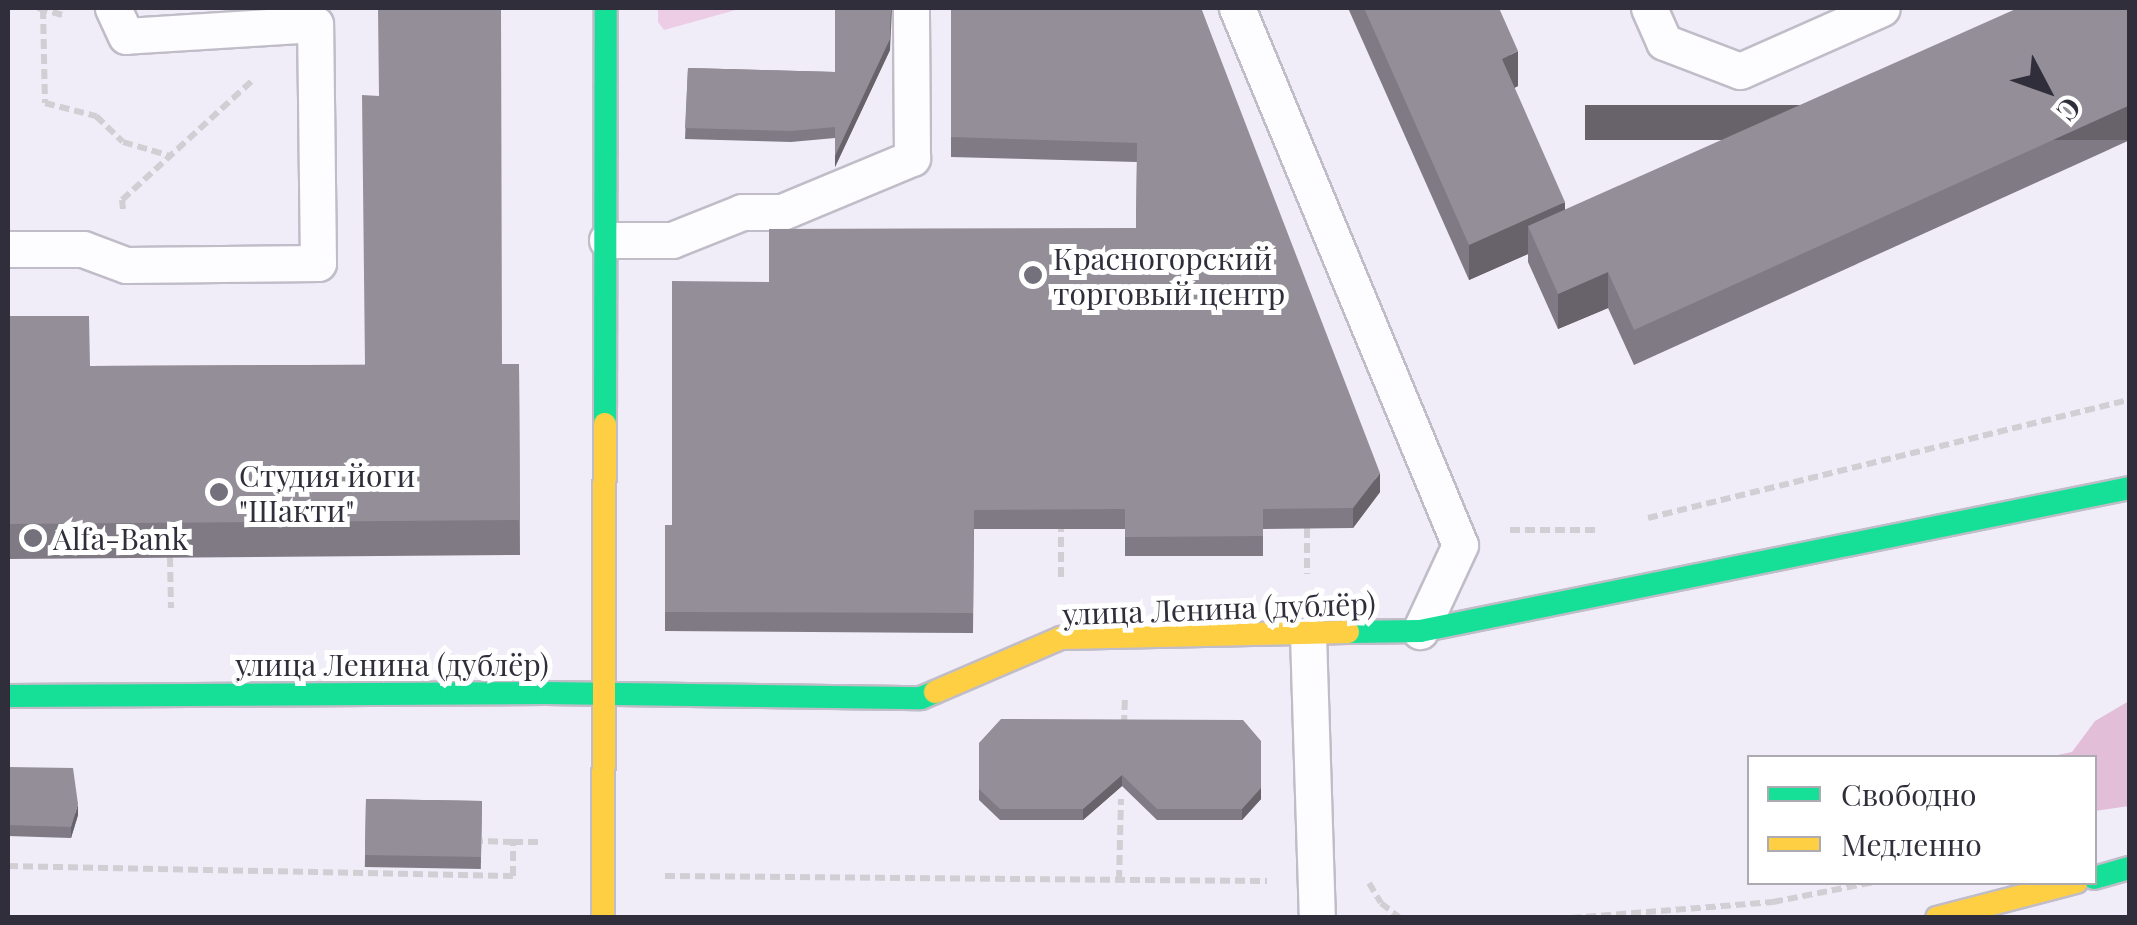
<!DOCTYPE html>
<meta charset="utf-8">
<style>
body{margin:0}
#map{position:relative;width:2137px;height:925px;overflow:hidden;background:#f0edf8;font-family:"Playfair Display",serif}
div>[style]{position:absolute}
.green>*{inset:0;background:#edcce5}
.forest>*{inset:0;background:#e2bed9}
.path>*{height:6px;margin-top:-3px;transform-origin:0;background:repeating-linear-gradient(90deg,#d1cfd3 0 10px,transparent 0 15px)}
.roads{filter:drop-shadow(2px 0 #c0bdc8) drop-shadow(-2px 0 #c0bdc8) drop-shadow(0 2px #c0bdc8) drop-shadow(0 -2px #c0bdc8)}
.lane>*{height:35px;margin:-17.5px;padding:0 17.5px;transform-origin:17.5px;border-radius:17.5px;background:#fdfcfe}
.fast>*{height:22px;margin:-11px;padding:0 11px;transform-origin:11px;border-radius:11px;background:#16e098}
.slow>*{height:22px;margin:-11px;padding:0 11px;transform-origin:11px;border-radius:11px;background:#ffcf43}
.wall>*{inset:0;background:#7f7a83;transform-origin:0 0}
.shaded-wall>*{inset:0;background:#68636a;transform-origin:0 0}
.building>*{inset:0;background:#948e98;transform-origin:0 0}
.dots>*{width:28px;height:28px;translate:-50% -50%;box-sizing:border-box;border:5px solid #fff;border-radius:50%}
span{translate:-50% -50%;white-space:nowrap;text-align:center;line-height:1.15;-webkit-text-stroke:10px #fff;paint-order:stroke}
.poi-label{font-size:30px;color:#312e3b}
.left{translate:0 -50%;text-align:left}
.street-label{font-size:30px;color:#312e3b}
.frame{position:absolute;inset:0;border:10px solid #312e3b;pointer-events:none}
.legend{position:absolute;left:1747px;top:755px;width:350px;height:130px;box-sizing:border-box;background:#fff;border:2px solid #adabb1;margin:0;padding:12px 18px;list-style:none;font-size:30px;color:#312e3b}
.legend li{display:flex;align-items:center;gap:20px;height:50px}
.legend b{width:50px;border:2px solid #adabb1}
.north{position:absolute;left:1997px;top:40px;width:100px;height:100px;-webkit-text-stroke:8px #fff;paint-order:stroke;rotate:131deg;font-size:28px;font-weight:700;line-height:40px;text-align:center;color:#312e3b}
.north::after{content:'';display:block;margin:auto;width:35px;height:45px;background:#312e3b;clip-path:polygon(50% 0,100% 100%,50% 72%,0 100%)}
</style>
<div id="map">
<div class="green">
<i style="clip-path:polygon(658px 8px,743px 8px,664px 30px,658px 22px)"></i>
</div>
<div class="forest">
<i style="clip-path:polygon(2129px 701px,2129px 806px,2095px 811px,2094px 758px,2048px 757px,2072px 752px,2095px 721px)"></i>
</div>
<div class="path">
<i style="left:38px;top:8px;width:29px;rotate:16deg"></i>
<i style="left:43px;top:9px;width:94px;rotate:88.8deg"></i>
<i style="left:45px;top:103px;width:53px;rotate:14.3deg"></i>
<i style="left:96px;top:116px;width:37px;rotate:44deg"></i>
<i style="left:123px;top:142px;width:49px;rotate:16.6deg"></i>
<i style="left:123px;top:209px;width:9px;rotate:-96deg"></i>
<i style="left:122px;top:200px;width:179px;rotate:-42.5deg"></i>
<i style="left:1648px;top:518px;width:496px;rotate:-13.8deg"></i>
<i style="left:1307px;top:528px;width:46px;rotate:90deg"></i>
<i style="left:1510px;top:530px;width:87px"></i>
<i style="left:170px;top:557px;width:51px;rotate:88.9deg"></i>
<i style="left:1061px;top:577px;width:48px;rotate:-90deg"></i>
<i style="left:1124px;top:725px;width:28px;rotate:-88deg"></i>
<i style="left:513px;top:842px;width:29px"></i>
<i style="left:8px;top:866px;width:505px;rotate:1.13deg"></i>
<i style="left:513px;top:876px;width:34px;rotate:-90deg"></i>
<i style="left:513px;top:842px;width:31px;rotate:-178deg"></i>
<i style="left:665px;top:876px;width:602px;rotate:0.48deg"></i>
<i style="left:1119px;top:880px;width:81px;rotate:-88.6deg"></i>
<i style="left:1369px;top:883px;width:23px;rotate:59deg"></i>
<i style="left:1381px;top:903px;width:24px;rotate:38deg"></i>
<i style="left:1571px;top:918px;width:203px;rotate:-4.5deg"></i>
<i style="left:1773px;top:902px;width:103px;rotate:-11.2deg"></i>
</div>
<div class="roads">
<div class="lane">
<i style="left:1237px;top:8px;width:581px;rotate:67.45deg"></i>
<i style="left:1460px;top:545px;width:95px;rotate:114.9deg"></i>
<i style="left:1649px;top:8px;width:37px;rotate:66deg"></i>
<i style="left:1664px;top:42px;width:81px;rotate:20.9deg"></i>
<i style="left:1740px;top:71px;width:155px;rotate:-23.9deg"></i>
<i style="left:607px;top:240px;width:65px"></i>
<i style="left:672px;top:240px;width:75px;rotate:-21.8deg"></i>
<i style="left:742px;top:212px;width:40px"></i>
<i style="left:782px;top:212px;width:141px;rotate:-22.6deg"></i>
<i style="left:912px;top:158px;width:150px;rotate:-90.4deg"></i>
<i style="left:8px;top:249px;width:75px"></i>
<i style="left:83px;top:249px;width:46px;rotate:20.4deg"></i>
<i style="left:126px;top:265px;width:192px;rotate:-0.6deg"></i>
<i style="left:318px;top:263px;width:239px;rotate:-90.7deg"></i>
<i style="left:315px;top:24px;width:189px;rotate:176.4deg"></i>
<i style="left:126px;top:36px;width:31px;rotate:-115deg"></i>
<i style="left:1308px;top:635px;width:283px;rotate:88.2deg"></i>
</div>
<div class="fast">
<i style="left:605px;top:424px;width:416px;rotate:-89.9deg"></i>
<i style="left:1348px;top:632px;width:72px;rotate:-0.8deg"></i>
<i style="left:1420px;top:631px;width:724px;rotate:-11.39deg"></i>
<i style="left:8px;top:696px;width:538px;rotate:-0.32deg"></i>
<i style="left:546px;top:693px;width:375px;rotate:0.8deg"></i>
<i style="left:921px;top:698px;width:15px;rotate:-23deg"></i>
<i style="left:2094px;top:878px;width:37px;rotate:-16deg"></i>
</div>
<div class="slow">
<i style="left:935px;top:692px;width:137px;rotate:-23.2deg"></i>
<i style="left:1061px;top:638px;width:287px;rotate:-1.2deg"></i>
<i style="left:603px;top:918px;width:494px;rotate:-89.8deg"></i>
<i style="left:1937px;top:918px;width:144px;rotate:-14.5deg"></i>
</div>
</div>
<div class="wall">
<i style="clip-path:polygon(951px 8px,1201px 8px,1380px 492px,1353px 528px,1263px 529px,1263px 556px,1125px 556px,1125px 529px,974px 529px,973px 633px,665px 631px,665px 525px,672px 525px,769px 282px,1136px 228px,1137px 162px,951px 157px)"></i>
<i style="clip-path:polygon(1348px 8px,1499px 8px,1518px 86px,1514px 88px,1565px 210px,2130px 8px,2130px 140px,1634px 365px,1608px 308px,1558px 329px,1528px 262px,1528px 254px,1469px 280px)"></i>
<i style="clip-path:polygon(890px 50px,835px 167px,835px 138px,791px 142px,685px 139px,688px 68px,835px 72px)"></i>
<i style="clip-path:polygon(8px 316px,90px 366px,519px 364px,520px 555px,8px 559px)"></i>
<i style="clip-path:polygon(979px 743px,1261px 799px,1242px 820px,1157px 820px,1122px 786px,1083px 820px,1000px 820px,979px 800px)"></i>
<i style="clip-path:polygon(8px 767px,78px 815px,71px 838px,8px 836px)"></i>
<i style="left:366px;top:799px;width:116px;height:68px;rotate:1deg"></i>
</div>
<div class="shaded-wall">
<i style="clip-path:polygon(892px 8px,890px 50px,835px 167px,835px 156px)"></i>
<i style="clip-path:polygon(1518px 51px,1518px 86px,1502px 94px,1502px 59px)"></i>
<i style="left:2130px;top:105px;width:35px;height:545px;rotate:90deg"></i>
<i style="clip-path:polygon(1565px 202px,1565px 237px,1528px 226px,1528px 254px,1469px 280px,1469px 245px)"></i>
<i style="clip-path:polygon(1608px 272px,1608px 308px,1558px 329px,1558px 294px)"></i>
<i style="clip-path:polygon(1380px 473px,1380px 492px,1353px 528px,1353px 508px)"></i>
<i style="clip-path:polygon(1261px 741px,1261px 799px,1242px 820px,1242px 809px)"></i>
<i style="clip-path:polygon(1122px 775px,1122px 786px,1083px 820px,1083px 809px)"></i>
<i style="clip-path:polygon(78px 804px,78px 815px,71px 838px,71px 827px)"></i>
</div>
<div class="building">
<i style="clip-path:polygon(378px 8px,501px 8px,502px 364px,519px 364px,520px 520px,8px 524px,8px 316px,89px 316px,90px 366px,365px 365px,362px 95px,379px 96px)"></i>
<i style="clip-path:polygon(835px 8px,891px 8px,890px 39px,835px 156px,835px 127px,791px 131px,685px 128px,688px 68px,835px 72px)"></i>
<i style="clip-path:polygon(951px 8px,1201px 8px,1380px 473px,1353px 508px,1263px 509px,1263px 536px,1125px 537px,1125px 509px,974px 510px,973px 613px,665px 612px,665px 525px,672px 525px,672px 281px,769px 282px,769px 229px,1136px 228px,1137px 143px,951px 137px)"></i>
<i style="clip-path:polygon(1364px 8px,1499px 8px,1518px 51px,1502px 59px,1565px 202px,1469px 245px)"></i>
<i style="clip-path:polygon(2018px 8px,2130px 8px,2130px 105px,1634px 330px,1608px 272px,1558px 294px,1528px 226px)"></i>
<i style="clip-path:polygon(1001px 719px,1243px 720px,1261px 741px,1261px 788px,1242px 809px,1157px 809px,1122px 775px,1083px 809px,1000px 809px,979px 789px,979px 743px)"></i>
<i style="clip-path:polygon(8px 767px,73px 768px,78px 804px,71px 827px,8px 825px)"></i>
<i style="left:366px;top:799px;width:116px;height:56px;rotate:1deg"></i>
</div>
<div class="dots">
<i style="left:1033px;top:275px;background:#74717d"></i>
<i style="left:219px;top:492px;background:#74717d"></i>
<i style="left:33px;top:538px;background:#74717d"></i>
</div>
<div class="poi-label">
<span class="left" style="left:1053px;top:275px">Красногорский<br>торговый центр</span>
<span class="left" style="left:239px;top:492px">Студия йоги<br>"Шакти"</span>
<span class="left" style="left:53px;top:538px">Alfa-Bank</span>
</div>
<div class="street-label">
<span style="left:1219px;top:608px;rotate:-2deg">улица Ленина (дублёр)</span>
<span style="left:392px;top:664px">улица Ленина (дублёр)</span>
</div>
<div class="frame"></div>
<ul class="legend">
<li><b style="height:12px;background:#16e098"></b>Свободно</li>
<li><b style="height:12px;background:#ffcf43"></b>Медленно</li>
</ul>
<div class="north">С</div>
</div>
